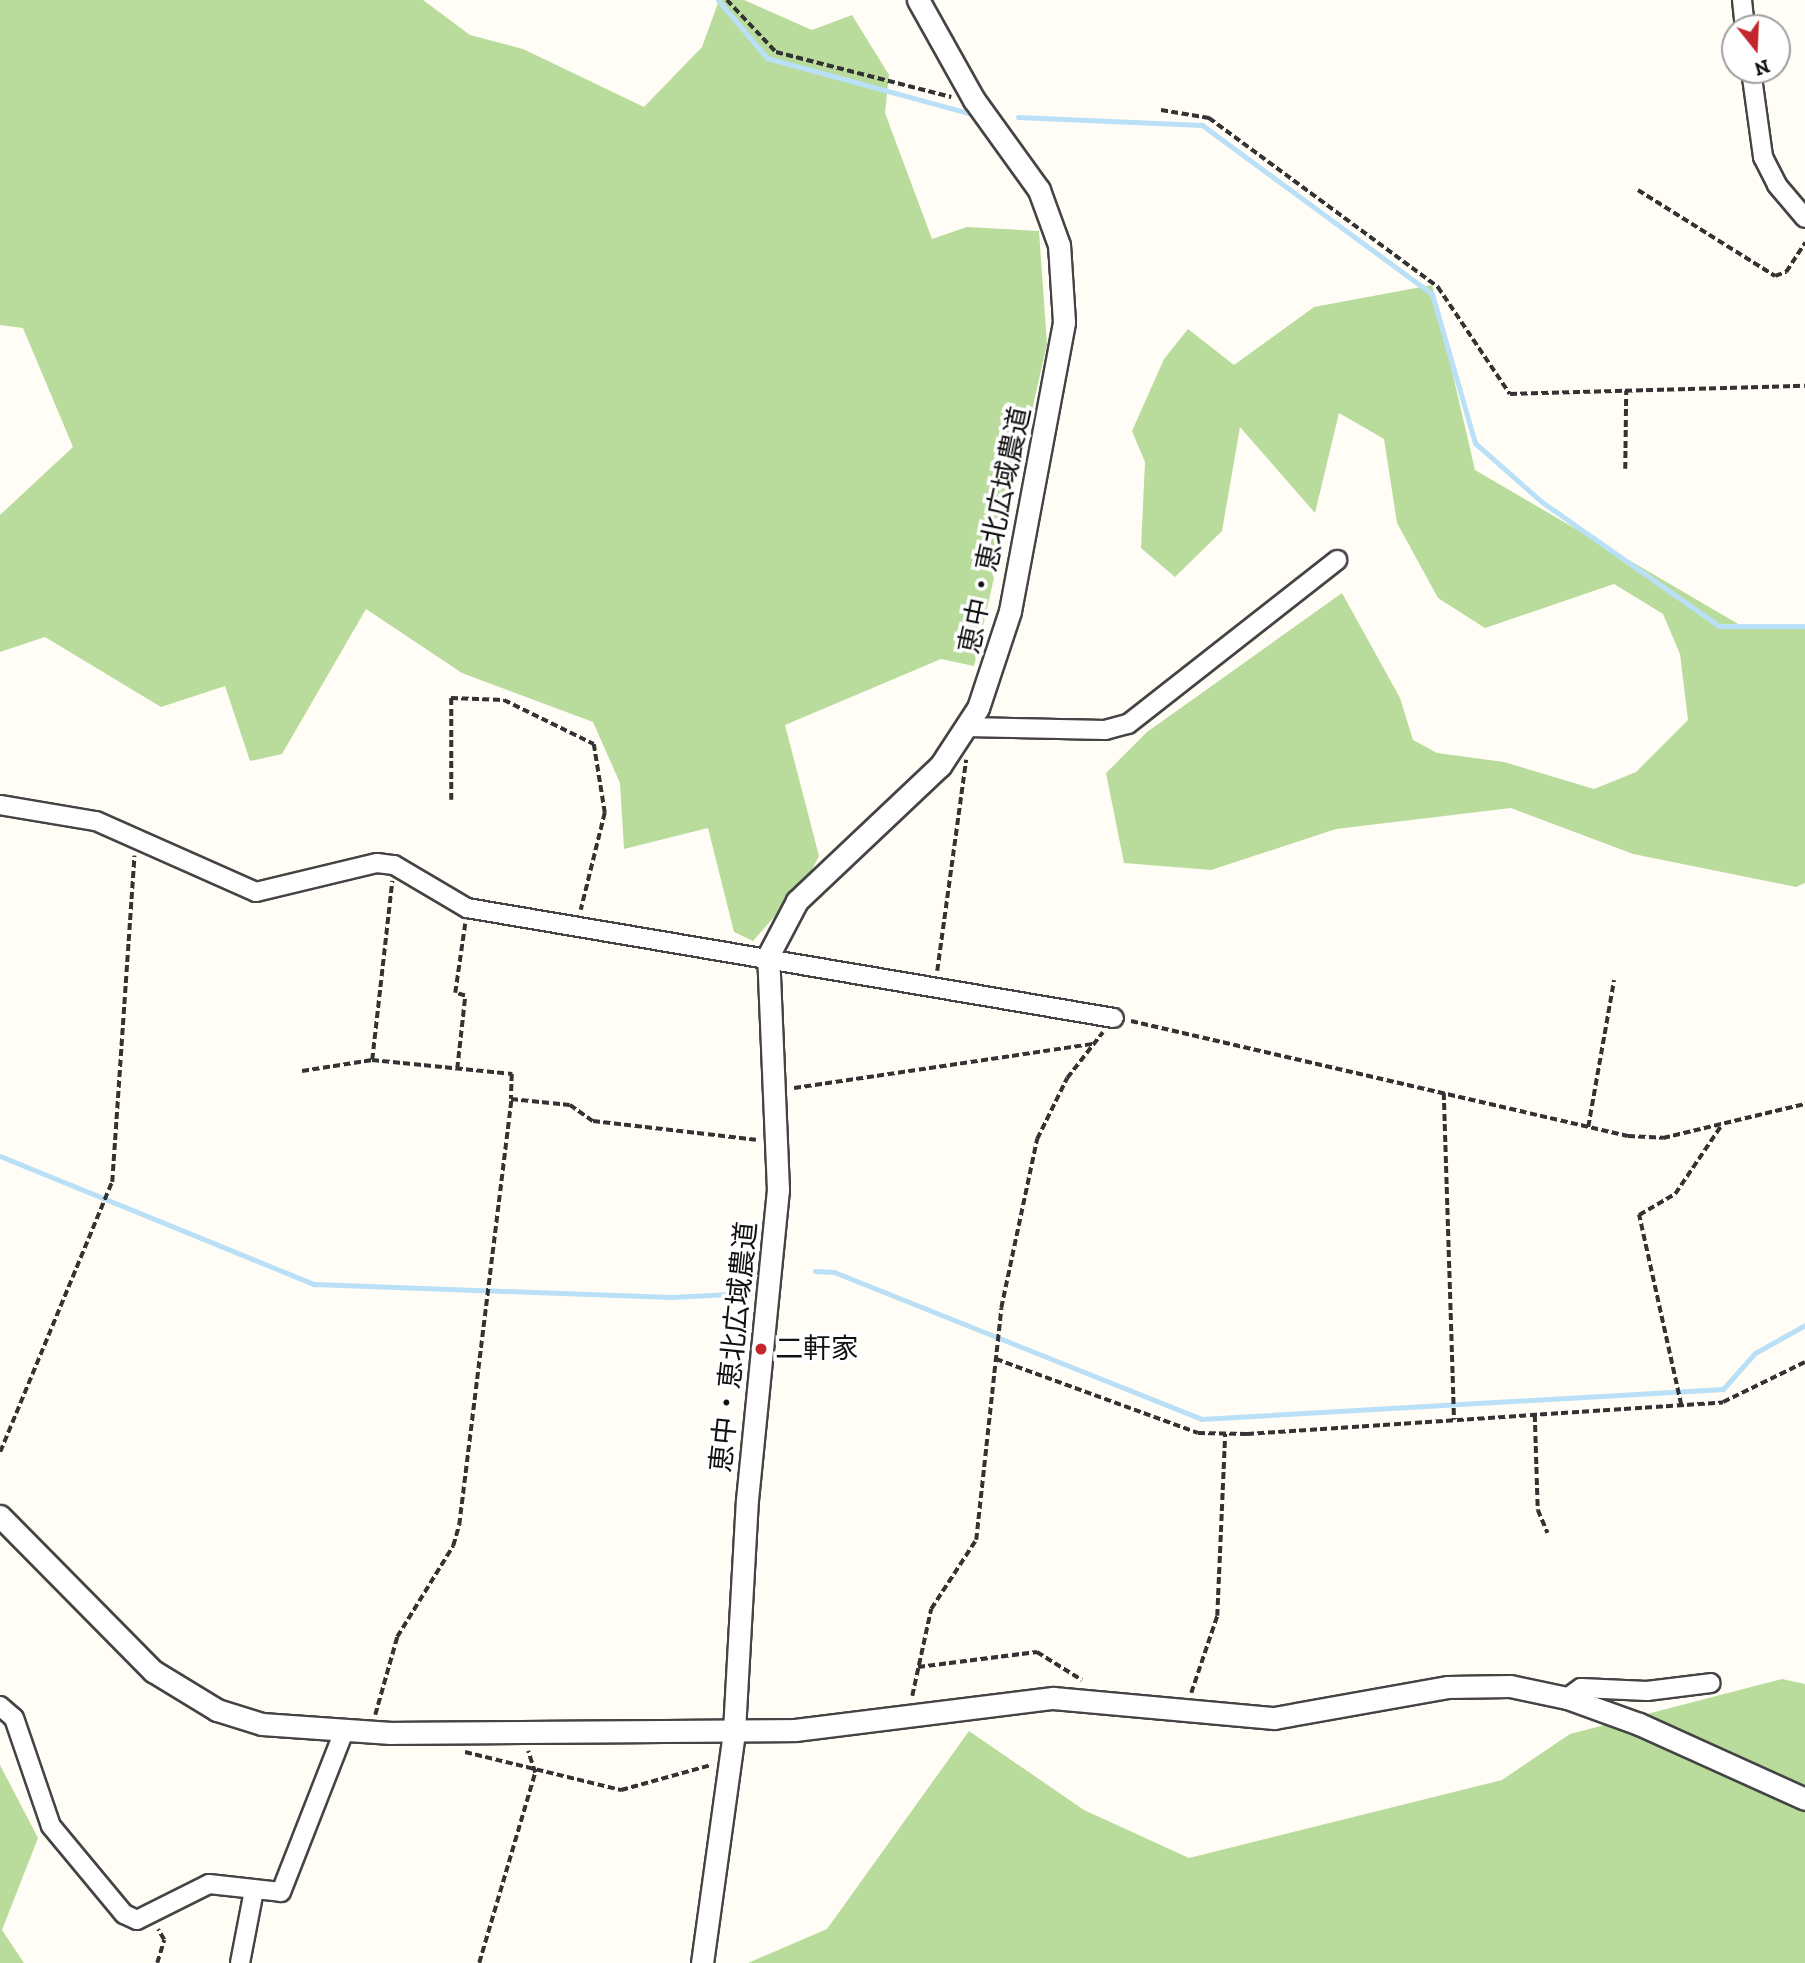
<!DOCTYPE html>
<meta charset="utf-8">
<style>
body{margin:0}
#map{position:relative;width:1805px;height:1963px;overflow:hidden;background:#fffdf5;font-family:"Zilla Slab","Noto Sans JP",serif}
div>[style]{position:absolute}
.forest>*{inset:0;background:#b9dc9c}
.stream>*{height:5px;margin:-2.5px;padding:0 2.5px;transform-origin:2.5px;border-radius:2.5px;background:#b9e0f7}
.path>*{height:3.5px;margin-top:-1.75px;transform-origin:0;background:repeating-linear-gradient(90deg,#333 0 7px,transparent 0 10.5px)}
.roads{filter:drop-shadow(2px 0 #444) drop-shadow(-2px 0 #444) drop-shadow(0 2px #444) drop-shadow(0 -2px #444)}
.minor>*{height:18px;margin:-9px;padding:0 9px;transform-origin:9px;border-radius:9px;background:#fff}
.tertiary>*{height:21px;margin:-10.5px;padding:0 10.5px;transform-origin:10.5px;border-radius:10.5px;background:#fff}
.dots>*{width:19px;height:19px;translate:-50% -50%;box-sizing:border-box;border:4px solid #fff;border-radius:50%}
span{translate:-50% -50%;white-space:nowrap;text-align:center;line-height:1.15;-webkit-text-stroke:7px #fff;paint-order:stroke}
.street-label{font-size:28px;color:#111}
.poi-label{font-size:28px;color:#111}
.left{translate:0 -50%;text-align:left}
.north{position:absolute;left:1721px;top:14px;width:70px;height:70px;box-sizing:border-box;background:#fff;border:2px solid #a0a0a0;border-radius:50%;rotate:162deg;font-size:19px;font-weight:700;line-height:28px;text-align:center;color:#111}
.north::after{content:'';display:block;margin:auto;width:24px;height:32px;background:#c4262e;clip-path:polygon(50% 0,100% 100%,50% 72%,0 100%)}
</style>
<div id="map">
<div class="forest">
<i style="clip-path:polygon(0 0,423px 0,470px 35px,523px 49px,644px 107px,702px 47px,719px 0,744px 0,812px 30px,852px 15px,889px 75px,885px 113px,932px 239px,967px 227px,1039px 231px,1047px 344px,974px 666px,941px 659px,785px 725px,819px 856px,806px 881px,753px 941px,734px 932px,708px 828px,624px 849px,620px 783px,593px 722px,462px 673px,366px 609px,282px 754px,250px 761px,225px 686px,161px 707px,45px 637px,0 652px,0 515px,73px 447px,23px 328px,0 325px)"></i>
<i style="clip-path:polygon(1432px 285px,1475px 470px,1740px 625px,1805px 624px,1805px 883px,1796px 887px,1633px 854px,1511px 808px,1336px 829px,1211px 870px,1124px 863px,1106px 773px,1147px 732px,1342px 593px,1400px 698px,1413px 740px,1437px 753px,1504px 762px,1594px 789px,1636px 772px,1688px 720px,1680px 654px,1663px 614px,1614px 584px,1485px 628px,1438px 598px,1397px 523px,1384px 439px,1339px 413px,1315px 513px,1240px 427px,1222px 531px,1175px 577px,1141px 548px,1145px 462px,1132px 431px,1164px 359px,1188px 329px,1234px 365px,1314px 307px)"></i>
<i style="clip-path:polygon(1782px 1679px,1805px 1684px,1805px 1963px,748px 1963px,827px 1929px,969px 1731px,1084px 1810px,1189px 1858px,1502px 1780px,1570px 1734px)"></i>
<i style="clip-path:polygon(0 1765px,38px 1838px,2px 1930px,24px 1963px,0 1963px)"></i>
</div>
<div class="stream">
<i style="left:718px;top:0;width:76px;rotate:49.8deg"></i>
<i style="left:767px;top:58px;width:213px;rotate:15.3deg"></i>
<i style="left:1018px;top:117px;width:184px;rotate:2.5deg"></i>
<i style="left:1202px;top:125px;width:285px;rotate:36.3deg"></i>
<i style="left:1432px;top:294px;width:155px;rotate:73.9deg"></i>
<i style="left:1475px;top:443px;width:89px;rotate:41.4deg"></i>
<i style="left:1542px;top:502px;width:216px;rotate:35deg"></i>
<i style="left:1719px;top:626px;width:86px"></i>
<i style="left:0;top:1156px;width:339px;rotate:22.2deg"></i>
<i style="left:314px;top:1284px;width:357px;rotate:2.1deg"></i>
<i style="left:671px;top:1297px;width:79px;rotate:-2.9deg"></i>
<i style="left:815px;top:1271px;width:19px;rotate:3deg"></i>
<i style="left:834px;top:1272px;width:395px;rotate:21.8deg"></i>
<i style="left:1201px;top:1419px;width:523px;rotate:-3.29deg"></i>
<i style="left:1723px;top:1389px;width:48px;rotate:-48.4deg"></i>
<i style="left:1755px;top:1353px;width:57px;rotate:-29.2deg"></i>
</div>
<div class="path">
<i style="left:727px;top:0;width:71px;rotate:46.7deg"></i>
<i style="left:776px;top:52px;width:181px;rotate:14.4deg"></i>
<i style="left:1161px;top:110px;width:49px;rotate:9.5deg"></i>
<i style="left:1209px;top:118px;width:285px;rotate:36.4deg"></i>
<i style="left:1438px;top:287px;width:129px;rotate:56.1deg"></i>
<i style="left:1510px;top:394px;width:295px;rotate:-1.6deg"></i>
<i style="left:1638px;top:190px;width:162px;rotate:32.1deg"></i>
<i style="left:1775px;top:276px;width:12px;rotate:-20deg"></i>
<i style="left:1786px;top:272px;width:35px;rotate:-57deg"></i>
<i style="left:1625px;top:469px;width:78px;rotate:-89.3deg"></i>
<i style="left:451px;top:800px;width:102px;rotate:-90deg"></i>
<i style="left:451px;top:698px;width:53px;rotate:2.2deg"></i>
<i style="left:504px;top:700px;width:100px;rotate:26.1deg"></i>
<i style="left:594px;top:744px;width:70px;rotate:80.9deg"></i>
<i style="left:605px;top:813px;width:100px;rotate:103.9deg"></i>
<i style="left:937px;top:971px;width:213px;rotate:-82.2deg"></i>
<i style="left:1131px;top:1021px;width:510px;rotate:13.03deg"></i>
<i style="left:1628px;top:1136px;width:35px;rotate:3deg"></i>
<i style="left:1663px;top:1138px;width:146px;rotate:-13.5deg"></i>
<i style="left:372px;top:1060px;width:180px;rotate:-83.6deg"></i>
<i style="left:457px;top:1069px;width:73px;rotate:-83.7deg"></i>
<i style="left:465px;top:996px;width:10px;rotate:-163deg"></i>
<i style="left:455px;top:993px;width:70px;rotate:-81.8deg"></i>
<i style="left:302px;top:1071px;width:71px;rotate:-8.9deg"></i>
<i style="left:372px;top:1060px;width:141px;rotate:5.7deg"></i>
<i style="left:512px;top:1074px;width:25px;rotate:92deg"></i>
<i style="left:794px;top:1088px;width:302px;rotate:-8.4deg"></i>
<i style="left:1444px;top:1093px;width:327px;rotate:88.2deg"></i>
<i style="left:1588px;top:1127px;width:149px;rotate:-80deg"></i>
<i style="left:996px;top:1359px;width:215px;rotate:20.1deg"></i>
<i style="left:1198px;top:1433px;width:49px;rotate:1.2deg"></i>
<i style="left:1247px;top:1434px;width:477px;rotate:-3.8deg"></i>
<i style="left:1723px;top:1402px;width:91px;rotate:-26deg"></i>
<i style="left:1681px;top:1405px;width:195px;rotate:-102.5deg"></i>
<i style="left:1639px;top:1215px;width:42px;rotate:-30.3deg"></i>
<i style="left:1675px;top:1194px;width:82px;rotate:-55.9deg"></i>
<i style="left:1535px;top:1415px;width:95px;rotate:88.2deg"></i>
<i style="left:1538px;top:1510px;width:25px;rotate:67deg"></i>
<i style="left:0;top:1452px;width:292px;rotate:-67.5deg"></i>
<i style="left:112px;top:1182px;width:327px;rotate:-86.1deg"></i>
<i style="left:918px;top:1667px;width:120px;rotate:-7.2deg"></i>
<i style="left:1037px;top:1652px;width:53px;rotate:31.9deg"></i>
<i style="left:1191px;top:1693px;width:81px;rotate:-71.3deg"></i>
<i style="left:1217px;top:1616px;width:182px;rotate:-87.5deg"></i>
<i style="left:912px;top:1696px;width:89px;rotate:-77.7deg"></i>
<i style="left:931px;top:1609px;width:82px;rotate:-56.9deg"></i>
<i style="left:976px;top:1540px;width:233px;rotate:-83.8deg"></i>
<i style="left:1001px;top:1308px;width:173px;rotate:-78deg"></i>
<i style="left:1037px;top:1139px;width:68px;rotate:-63.8deg"></i>
<i style="left:1067px;top:1078px;width:58px;rotate:-52deg"></i>
<i style="left:375px;top:1715px;width:81px;rotate:-74.2deg"></i>
<i style="left:397px;top:1637px;width:107px;rotate:-58.4deg"></i>
<i style="left:453px;top:1546px;width:22px;rotate:-74deg"></i>
<i style="left:459px;top:1525px;width:429px;rotate:-83deg"></i>
<i style="left:511px;top:1099px;width:59px;rotate:5.8deg"></i>
<i style="left:570px;top:1105px;width:28px;rotate:35deg"></i>
<i style="left:593px;top:1121px;width:164px;rotate:6.6deg"></i>
<i style="left:465px;top:1752px;width:161px;rotate:13.7deg"></i>
<i style="left:621px;top:1790px;width:93px;rotate:-15.5deg"></i>
<i style="left:157px;top:1963px;width:24px;rotate:-73deg"></i>
<i style="left:164px;top:1940px;width:12px;rotate:-121deg"></i>
<i style="left:479px;top:1963px;width:198px;rotate:-73.6deg"></i>
<i style="left:535px;top:1773px;width:23px;rotate:-108deg"></i>
</div>
<div class="roads">
<div class="minor">
<i style="left:1742px;top:0;width:28px;rotate:84deg"></i>
<i style="left:1751px;top:70px;width:88px;rotate:82.1deg"></i>
<i style="left:1763px;top:157px;width:31px;rotate:63deg"></i>
<i style="left:1777px;top:185px;width:43px;rotate:49.7deg"></i>
<i style="left:967px;top:727px;width:138px;rotate:1.2deg"></i>
<i style="left:1105px;top:730px;width:24px;rotate:-15deg"></i>
<i style="left:1128px;top:724px;width:266px;rotate:-38.1deg"></i>
<i style="left:0;top:805px;width:97px;rotate:9.5deg"></i>
<i style="left:96px;top:821px;width:175px;rotate:23.9deg"></i>
<i style="left:256px;top:892px;width:124px;rotate:-13.5deg"></i>
<i style="left:377px;top:863px;width:17px;rotate:7deg"></i>
<i style="left:394px;top:865px;width:85px;rotate:30.5deg"></i>
<i style="left:467px;top:908px;width:656px;rotate:9.65deg"></i>
<i style="left:1567px;top:1698px;width:17px;rotate:-36deg"></i>
<i style="left:1581px;top:1688px;width:66px;rotate:2.6deg"></i>
<i style="left:1647px;top:1691px;width:64px;rotate:-7.1deg"></i>
<i style="left:0;top:1706px;width:18px;rotate:41deg"></i>
<i style="left:14px;top:1718px;width:114px;rotate:71.1deg"></i>
<i style="left:51px;top:1826px;width:114px;rotate:50.3deg"></i>
<i style="left:124px;top:1914px;width:14px;rotate:25deg"></i>
<i style="left:137px;top:1920px;width:80px;rotate:-26.6deg"></i>
<i style="left:209px;top:1884px;width:72px;rotate:6.3deg"></i>
<i style="left:281px;top:1892px;width:173px;rotate:-68.6deg"></i>
<i style="left:240px;top:1963px;width:74px;rotate:-79.1deg"></i>
</div>
<div class="tertiary">
<i style="left:0;top:1516px;width:218px;rotate:45.4deg"></i>
<i style="left:153px;top:1671px;width:75px;rotate:31.4deg"></i>
<i style="left:217px;top:1710px;width:47px;rotate:17.3deg"></i>
<i style="left:262px;top:1724px;width:129px;rotate:4deg"></i>
<i style="left:391px;top:1733px;width:404px;rotate:-0.4deg"></i>
<i style="left:795px;top:1730px;width:260px;rotate:-7.1deg"></i>
<i style="left:1053px;top:1698px;width:222px;rotate:5.2deg"></i>
<i style="left:1274px;top:1718px;width:177px;rotate:-10.1deg"></i>
<i style="left:1448px;top:1687px;width:62px;rotate:-0.9deg"></i>
<i style="left:1510px;top:1686px;width:58px;rotate:11.9deg"></i>
<i style="left:1567px;top:1698px;width:77px;rotate:19.9deg"></i>
<i style="left:1639px;top:1724px;width:182px;rotate:24.3deg"></i>
<i style="left:702px;top:1963px;width:234px;rotate:-82.1deg"></i>
<i style="left:734px;top:1731px;width:231px;rotate:-86.8deg"></i>
<i style="left:747px;top:1500px;width:312px;rotate:-84.3deg"></i>
<i style="left:778px;top:1190px;width:234px;rotate:-92.4deg"></i>
<i style="left:768px;top:956px;width:62px;rotate:-62.2deg"></i>
<i style="left:797px;top:901px;width:197px;rotate:-43.4deg"></i>
<i style="left:940px;top:766px;width:69px;rotate:-56.8deg"></i>
<i style="left:978px;top:708px;width:102px;rotate:-71.7deg"></i>
<i style="left:1010px;top:611px;width:294px;rotate:-79.4deg"></i>
<i style="left:1064px;top:322px;width:77px;rotate:-93.7deg"></i>
<i style="left:1059px;top:245px;width:59px;rotate:-110deg"></i>
<i style="left:1039px;top:190px;width:111px;rotate:-125.8deg"></i>
<i style="left:974px;top:100px;width:115px;rotate:-119.2deg"></i>
</div>
</div>
<div class="dots">
<i style="left:761px;top:1349px;background:#c4262e"></i>
</div>
<div class="street-label">
<span style="left:995px;top:530px;rotate:-78deg">恵中・恵北広域農道</span>
<span style="left:734px;top:1347px;rotate:-84deg">恵中・恵北広域農道</span>
</div>
<div class="poi-label">
<span class="left" style="left:775px;top:1349px">二軒家</span>
</div>
<div class="north">N</div>
</div>
